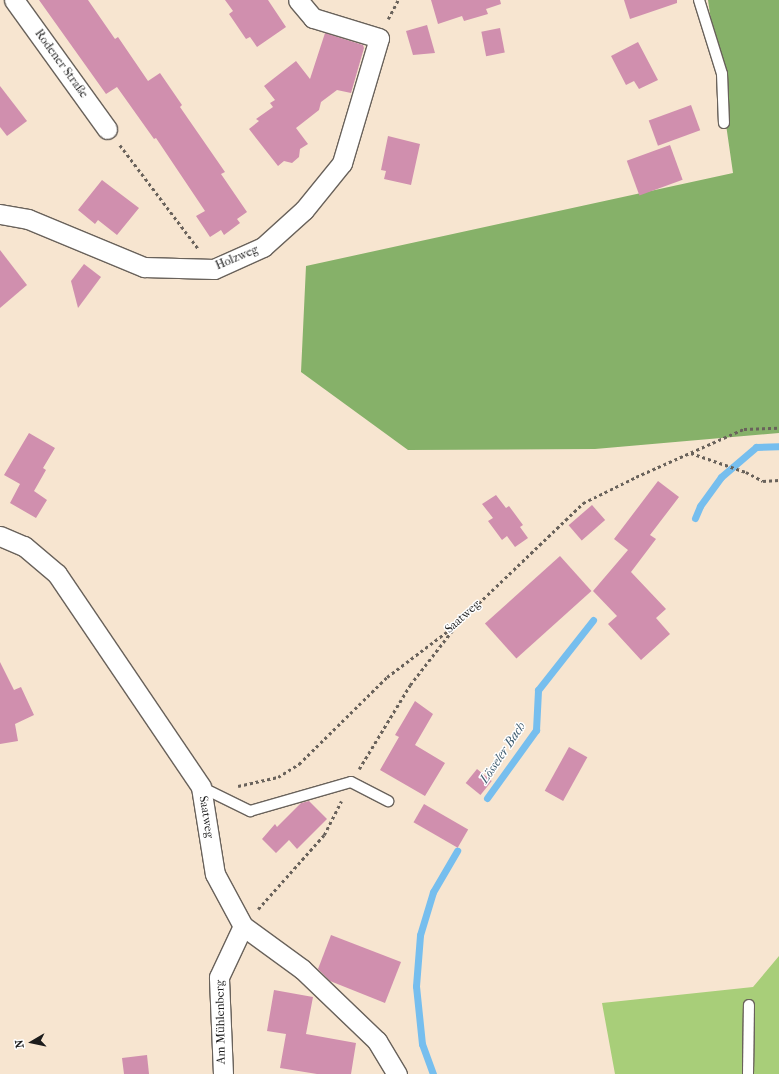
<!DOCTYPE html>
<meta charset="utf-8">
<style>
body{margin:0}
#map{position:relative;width:779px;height:1074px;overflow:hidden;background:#f7e5d0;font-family:"IM FELL French Canon",serif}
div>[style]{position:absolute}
.green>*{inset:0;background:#a8ce79}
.forest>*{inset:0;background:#86b169}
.stream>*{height:7px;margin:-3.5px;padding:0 3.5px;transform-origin:3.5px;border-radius:3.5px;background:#76beee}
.building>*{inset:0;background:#d08fae;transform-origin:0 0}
.path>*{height:2.5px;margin-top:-1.25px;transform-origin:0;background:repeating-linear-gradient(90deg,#69625b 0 3px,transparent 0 6px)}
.roads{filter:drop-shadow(1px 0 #69625b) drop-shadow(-1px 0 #69625b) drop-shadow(0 1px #69625b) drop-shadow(0 -1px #69625b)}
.service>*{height:10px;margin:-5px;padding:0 5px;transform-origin:5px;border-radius:5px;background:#fff}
.minor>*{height:19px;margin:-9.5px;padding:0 9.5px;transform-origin:9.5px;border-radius:9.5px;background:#fff}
span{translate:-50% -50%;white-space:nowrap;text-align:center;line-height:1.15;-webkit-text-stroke:3px #fff;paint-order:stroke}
.street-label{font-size:12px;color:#1c1c1c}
.water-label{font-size:13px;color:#405d70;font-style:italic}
.north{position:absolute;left:12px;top:1022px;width:40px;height:40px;-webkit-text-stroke:3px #fff;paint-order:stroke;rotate:261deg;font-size:11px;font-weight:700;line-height:16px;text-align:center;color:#1c1c1c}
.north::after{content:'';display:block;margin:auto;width:14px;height:18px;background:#1c1c1c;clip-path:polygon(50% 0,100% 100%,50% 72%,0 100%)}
</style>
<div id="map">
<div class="green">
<i style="clip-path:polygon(779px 956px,779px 1074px,615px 1074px,602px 1003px,753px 987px)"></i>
</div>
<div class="forest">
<i style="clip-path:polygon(708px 0,779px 0,779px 433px,595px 449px,408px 450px,301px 372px,306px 266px,733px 173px)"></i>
</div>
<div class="stream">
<i style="left:695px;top:518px;width:13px;rotate:-67deg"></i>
<i style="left:700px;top:506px;width:36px;rotate:-54deg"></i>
<i style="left:721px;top:477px;width:46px;rotate:-40.6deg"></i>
<i style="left:756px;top:447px;width:23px;rotate:-2deg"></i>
<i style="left:487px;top:798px;width:84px;rotate:-54.2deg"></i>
<i style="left:536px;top:730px;width:40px;rotate:-87.1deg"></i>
<i style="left:538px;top:690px;width:89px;rotate:-51.8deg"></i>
<i style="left:433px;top:1074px;width:32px;rotate:-110deg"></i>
<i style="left:422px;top:1044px;width:58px;rotate:-95.9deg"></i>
<i style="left:416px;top:986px;width:51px;rotate:-85.5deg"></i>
<i style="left:420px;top:935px;width:45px;rotate:-73.2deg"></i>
<i style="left:433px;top:892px;width:48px;rotate:-59.7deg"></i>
</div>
<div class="building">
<i style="clip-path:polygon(39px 0,88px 0,115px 39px,118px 37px,148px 81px,160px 73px,182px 105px,180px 107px,225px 172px,221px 174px,247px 212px,237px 219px,240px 223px,224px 235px,221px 230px,210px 237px,196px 216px,205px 211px,156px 138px,154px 139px,117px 87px,106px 94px)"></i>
<i style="clip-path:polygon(225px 0,268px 0,286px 27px,257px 47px,250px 37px,246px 39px,229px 14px,233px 11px)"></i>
<i style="clip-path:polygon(431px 0,500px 0,501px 4px,486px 9px,488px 14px,464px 21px,462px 16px,438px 24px)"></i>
<i style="clip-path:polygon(624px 0,677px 0,677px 3px,630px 19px)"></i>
<i style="clip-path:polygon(427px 25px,435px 53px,413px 55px,406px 31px)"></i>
<i style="left:500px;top:28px;width:25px;height:19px;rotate:79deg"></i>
<i style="clip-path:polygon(325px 33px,363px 45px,364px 48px,351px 93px,337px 90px,321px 102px,319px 110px,296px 128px,308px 144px,300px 149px,299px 157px,292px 163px,284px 161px,278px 166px,249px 129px,259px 121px,256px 119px,273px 107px,270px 103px,275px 100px,264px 86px,296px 61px,310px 79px)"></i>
<i style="clip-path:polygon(638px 42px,658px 80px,639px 89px,634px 81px,626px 85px,611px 56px)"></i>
<i style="clip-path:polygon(0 86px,27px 121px,7px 136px,0 127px)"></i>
<i style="left:691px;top:105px;width:27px;height:45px;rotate:70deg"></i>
<i style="clip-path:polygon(388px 136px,420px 144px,411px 185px,384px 179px,386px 171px,381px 170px)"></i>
<i style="left:670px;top:145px;width:37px;height:46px;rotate:70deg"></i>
<i style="clip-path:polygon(102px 180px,139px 208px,117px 235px,98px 220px,95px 224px,78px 210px)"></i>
<i style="clip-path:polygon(0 250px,27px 285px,0 308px)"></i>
<i style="clip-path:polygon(84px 264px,101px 277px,78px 308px,71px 281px)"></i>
<i style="clip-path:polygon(29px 433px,55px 448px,43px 468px,46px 470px,34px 491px,47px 500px,36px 518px,10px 503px,20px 484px,4px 475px)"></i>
<i style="clip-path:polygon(658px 481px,679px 497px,650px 535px,656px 539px,631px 572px,666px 609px,656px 618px,670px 634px,641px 660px,608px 624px,617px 616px,593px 591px,628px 550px,614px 539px)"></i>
<i style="clip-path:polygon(496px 495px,506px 508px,509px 506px,523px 525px,520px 527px,528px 538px,515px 547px,507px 536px,502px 540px,488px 521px,493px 518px,482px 504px)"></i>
<i style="left:592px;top:505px;width:20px;height:31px;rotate:49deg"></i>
<i style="left:560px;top:556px;width:47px;height:101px;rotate:48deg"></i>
<i style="clip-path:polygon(0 662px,14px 690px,21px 687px,34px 715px,15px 724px,18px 741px,0 744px)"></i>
<i style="clip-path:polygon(415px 701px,433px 714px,415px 745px,445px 763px,425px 796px,380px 770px,399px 737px,395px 735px)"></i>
<i style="left:569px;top:747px;width:21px;height:50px;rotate:29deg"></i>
<i style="left:477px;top:769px;width:19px;height:18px;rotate:39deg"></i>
<i style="clip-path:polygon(309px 801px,327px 819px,297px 849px,289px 840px,276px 853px,262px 839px,275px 824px,277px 827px,301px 803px)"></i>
<i style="left:424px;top:804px;width:51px;height:21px;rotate:30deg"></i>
<i style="clip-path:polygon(331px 935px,401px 962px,385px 1003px,330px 981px,318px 969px)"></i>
<i style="clip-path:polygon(274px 990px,313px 997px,306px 1034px,356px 1043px,351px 1074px,317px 1074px,280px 1068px,286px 1034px,267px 1031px)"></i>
<i style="clip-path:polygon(147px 1055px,149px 1074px,124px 1074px,122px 1058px)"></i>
</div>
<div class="path">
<i style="left:388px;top:19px;width:21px;rotate:-62deg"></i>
<i style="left:120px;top:145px;width:129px;rotate:52.9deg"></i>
<i style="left:691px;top:453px;width:58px;rotate:19.1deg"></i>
<i style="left:746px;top:472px;width:19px;rotate:28deg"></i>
<i style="left:763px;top:481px;width:16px;rotate:-4deg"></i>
<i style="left:359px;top:769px;width:98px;rotate:-58.7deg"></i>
<i style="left:410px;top:685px;width:73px;rotate:-52.2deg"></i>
<i style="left:238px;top:786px;width:41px;rotate:-12.7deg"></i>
<i style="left:278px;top:777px;width:25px;rotate:-32deg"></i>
<i style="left:299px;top:764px;width:124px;rotate:-44.7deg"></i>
<i style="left:387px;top:677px;width:88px;rotate:-37.1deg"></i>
<i style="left:457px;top:624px;width:175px;rotate:-43.8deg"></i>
<i style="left:583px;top:503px;width:59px;rotate:-26.1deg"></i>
<i style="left:636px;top:477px;width:118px;rotate:-24deg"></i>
<i style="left:744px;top:429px;width:35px;rotate:-2deg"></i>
<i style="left:258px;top:909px;width:99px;rotate:-48.3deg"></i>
<i style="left:324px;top:835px;width:38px;rotate:-63deg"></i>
</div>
<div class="roads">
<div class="service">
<i style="left:699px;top:0;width:77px;rotate:72.7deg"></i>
<i style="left:722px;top:74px;width:49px;rotate:87.7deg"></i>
<i style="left:201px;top:787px;width:55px;rotate:26.1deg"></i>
<i style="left:250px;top:811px;width:105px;rotate:-16deg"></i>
<i style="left:351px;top:782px;width:42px;rotate:27.2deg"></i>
<i style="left:748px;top:1074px;width:69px;rotate:-89.2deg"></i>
</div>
<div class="minor">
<i style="left:14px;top:0;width:159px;rotate:54.2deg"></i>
<i style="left:0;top:214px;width:28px;rotate:10deg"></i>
<i style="left:28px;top:219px;width:126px;rotate:22.5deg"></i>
<i style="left:144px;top:267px;width:70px;rotate:1.6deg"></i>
<i style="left:214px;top:269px;width:54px;rotate:-24.2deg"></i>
<i style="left:263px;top:247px;width:55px;rotate:-42.1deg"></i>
<i style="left:304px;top:210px;width:60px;rotate:-51deg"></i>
<i style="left:342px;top:163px;width:130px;rotate:-73.5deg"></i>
<i style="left:379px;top:38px;width:69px;rotate:-163.1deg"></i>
<i style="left:313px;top:18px;width:23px;rotate:-130deg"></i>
<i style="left:0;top:536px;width:26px;rotate:23deg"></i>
<i style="left:24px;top:546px;width:43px;rotate:40.3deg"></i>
<i style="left:57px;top:574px;width:257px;rotate:55.9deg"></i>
<i style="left:201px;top:787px;width:88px;rotate:80.9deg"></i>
<i style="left:215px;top:874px;width:59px;rotate:61.7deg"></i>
<i style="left:243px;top:926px;width:73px;rotate:36.1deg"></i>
<i style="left:302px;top:969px;width:104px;rotate:43.8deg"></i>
<i style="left:377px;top:1041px;width:39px;rotate:59deg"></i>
<i style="left:223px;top:1074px;width:97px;rotate:-92.4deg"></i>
<i style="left:219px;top:977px;width:56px;rotate:-64.8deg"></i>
</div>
</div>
<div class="street-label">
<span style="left:61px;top:64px;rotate:54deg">Rodener Straße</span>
<span style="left:237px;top:258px;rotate:-23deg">Holzweg</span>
<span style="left:463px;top:617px;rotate:-42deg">Saatweg</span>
<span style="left:206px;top:817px;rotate:81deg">Saatweg</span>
<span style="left:221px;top:1022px;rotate:-91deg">Am Mühlenberg</span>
</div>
<div class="water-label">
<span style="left:503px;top:753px;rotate:-56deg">Lösseler Bach</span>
</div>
<div class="north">N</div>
</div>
